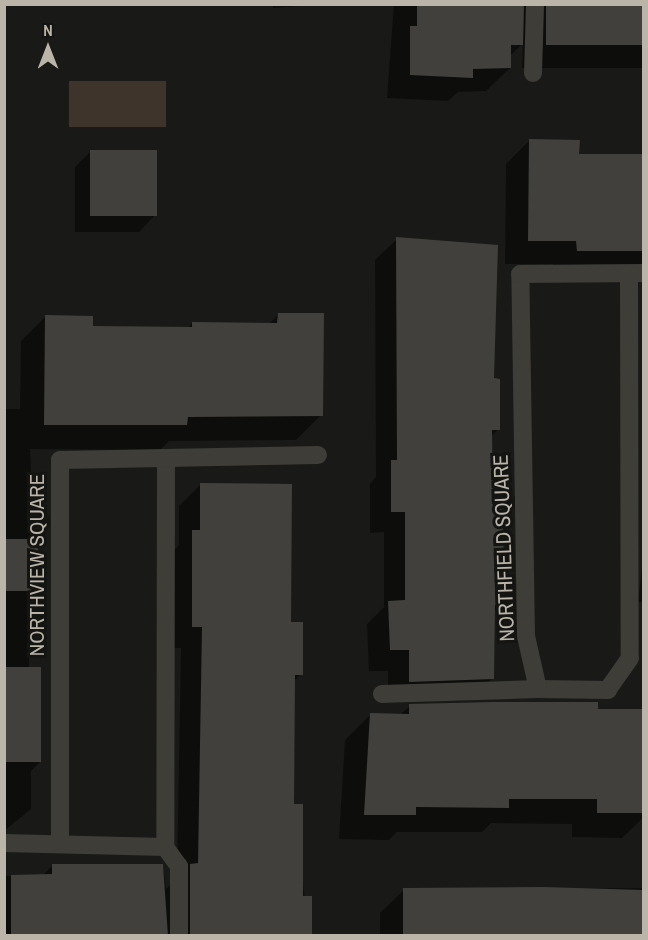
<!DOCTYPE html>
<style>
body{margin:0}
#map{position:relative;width:648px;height:940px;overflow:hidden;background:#191917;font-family:"Archivo Narrow",sans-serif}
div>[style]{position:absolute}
.water>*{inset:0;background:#3e342c;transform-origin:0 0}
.shadow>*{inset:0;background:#0007;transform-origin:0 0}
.building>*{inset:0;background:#41403c;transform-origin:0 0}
.service>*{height:18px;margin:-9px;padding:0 9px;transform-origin:9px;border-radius:9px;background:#3e3d38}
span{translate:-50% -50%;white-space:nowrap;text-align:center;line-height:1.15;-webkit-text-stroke:6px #141412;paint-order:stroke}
.street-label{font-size:21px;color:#bab4a9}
.frame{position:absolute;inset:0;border:6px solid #bab4a9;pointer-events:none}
.north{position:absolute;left:18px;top:18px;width:60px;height:60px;-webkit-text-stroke:4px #141412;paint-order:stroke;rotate:0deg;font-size:16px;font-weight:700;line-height:24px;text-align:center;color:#bab4a9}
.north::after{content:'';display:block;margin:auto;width:21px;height:27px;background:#bab4a9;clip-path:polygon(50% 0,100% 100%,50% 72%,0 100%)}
</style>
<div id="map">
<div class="water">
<i style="left:69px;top:81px;width:97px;height:46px"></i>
</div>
<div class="shadow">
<i style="clip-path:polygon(38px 4px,91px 4px,38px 5px)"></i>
<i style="clip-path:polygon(273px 4px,324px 4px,273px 8px)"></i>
<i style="clip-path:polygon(394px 4px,644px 4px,644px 74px,643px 68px,522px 68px,523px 43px,510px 56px,510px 68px,486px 91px,458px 92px,448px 101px,387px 98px)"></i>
<i style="clip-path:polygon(529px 141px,577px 155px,644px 155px,644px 273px,554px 274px,553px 264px,505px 264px,506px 164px)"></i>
<i style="clip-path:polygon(91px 151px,155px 215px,139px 232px,75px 232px,75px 167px)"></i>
<i style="clip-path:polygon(397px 239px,492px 379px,499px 429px,490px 437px,492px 508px,503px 603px,493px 612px,492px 679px,471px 700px,388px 703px,388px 671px,369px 671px,367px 624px,384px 607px,384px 532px,370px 533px,370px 484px,376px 477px,375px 260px)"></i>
<i style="clip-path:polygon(278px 315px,321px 415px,296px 440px,169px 441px,160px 450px,30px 449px,37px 590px,29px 598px,29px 669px,40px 762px,31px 771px,31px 809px,4px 831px,4px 409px,20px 409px,21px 341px,46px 316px,91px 328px,187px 329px,192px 323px,269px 324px)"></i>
<i style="left:644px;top:377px;width:94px;height:2px;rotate:90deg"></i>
<i style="clip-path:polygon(201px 484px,290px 623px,301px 674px,293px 682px,292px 806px,310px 936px,4px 936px,4px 876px,43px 875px,52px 866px,163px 865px,166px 889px,177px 878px,181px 648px,171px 648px,171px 553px,179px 545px,179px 506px)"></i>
<i style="clip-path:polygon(644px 548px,644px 602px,638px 602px)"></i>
<i style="clip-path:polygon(410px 706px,644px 711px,644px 817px,622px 838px,572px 837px,572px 824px,491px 823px,482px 832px,397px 832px,389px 840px,339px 839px,345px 740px,370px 715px,400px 715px)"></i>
<i style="clip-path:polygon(644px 888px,644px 936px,380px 936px,380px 913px,404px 890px)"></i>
</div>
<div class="building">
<i style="clip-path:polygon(417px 4px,524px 4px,523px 45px,511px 45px,511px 68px,473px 69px,473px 78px,410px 75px,410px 26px,417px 26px)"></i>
<i style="left:546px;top:4px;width:98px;height:41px"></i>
<i style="clip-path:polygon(529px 139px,580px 140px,579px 154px,644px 154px,644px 251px,577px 251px,576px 241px,528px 241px)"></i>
<i style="left:90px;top:150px;width:67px;height:66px"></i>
<i style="clip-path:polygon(396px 237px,498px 245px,494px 378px,500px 379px,500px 430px,492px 430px,493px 507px,503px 510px,504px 603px,495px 605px,494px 679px,409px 682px,409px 650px,390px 650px,388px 601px,405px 600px,405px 512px,391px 512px,391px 460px,397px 460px)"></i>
<i style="clip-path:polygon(278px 313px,324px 313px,323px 416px,188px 417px,187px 425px,44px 425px,45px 315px,93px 316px,93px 326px,192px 327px,192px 322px,277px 323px)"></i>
<i style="clip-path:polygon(200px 483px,292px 484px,291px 622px,303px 622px,303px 675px,295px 675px,294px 804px,303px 804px,303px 896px,312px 896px,312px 936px,190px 936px,190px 864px,198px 863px,202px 627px,192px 627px,192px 530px,200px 530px)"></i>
<i style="left:4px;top:539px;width:34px;height:52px"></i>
<i style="left:4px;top:667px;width:37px;height:95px"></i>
<i style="clip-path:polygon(493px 702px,598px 702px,598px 709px,644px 709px,644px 813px,597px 813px,597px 799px,509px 799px,509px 808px,416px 807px,416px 815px,364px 815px,370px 713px,409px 714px,409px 704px)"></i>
<i style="clip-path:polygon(52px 864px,163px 864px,168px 936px,11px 936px,11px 875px,52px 874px)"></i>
<i style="clip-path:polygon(543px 887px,644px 890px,644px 936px,403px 936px,403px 888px)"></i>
</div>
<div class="service">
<i style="left:533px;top:73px;width:69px;rotate:-88.3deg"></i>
<i style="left:629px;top:274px;width:384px;rotate:89.9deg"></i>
<i style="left:630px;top:658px;width:39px;rotate:125deg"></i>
<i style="left:608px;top:690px;width:70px;rotate:-179.2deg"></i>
<i style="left:538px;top:689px;width:54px;rotate:-102.8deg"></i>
<i style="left:526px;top:636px;width:362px;rotate:-90.9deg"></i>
<i style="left:520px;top:274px;width:124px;rotate:-0.5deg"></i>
<i style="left:166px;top:458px;width:389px;rotate:90.1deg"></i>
<i style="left:165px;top:847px;width:24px;rotate:54deg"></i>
<i style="left:179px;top:866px;width:70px;rotate:90deg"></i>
<i style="left:382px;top:694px;width:156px;rotate:-1.8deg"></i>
<i style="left:4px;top:843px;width:161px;rotate:1.4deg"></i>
<i style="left:60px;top:843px;width:383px;rotate:-90deg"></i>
<i style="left:60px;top:460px;width:258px;rotate:-1.1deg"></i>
</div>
<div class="street-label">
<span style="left:504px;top:548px;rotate:-92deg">NORTHFIELD SQUARE</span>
<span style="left:37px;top:565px;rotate:-90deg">NORTHVIEW SQUARE</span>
</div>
<div class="frame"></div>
<div class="north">N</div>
</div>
